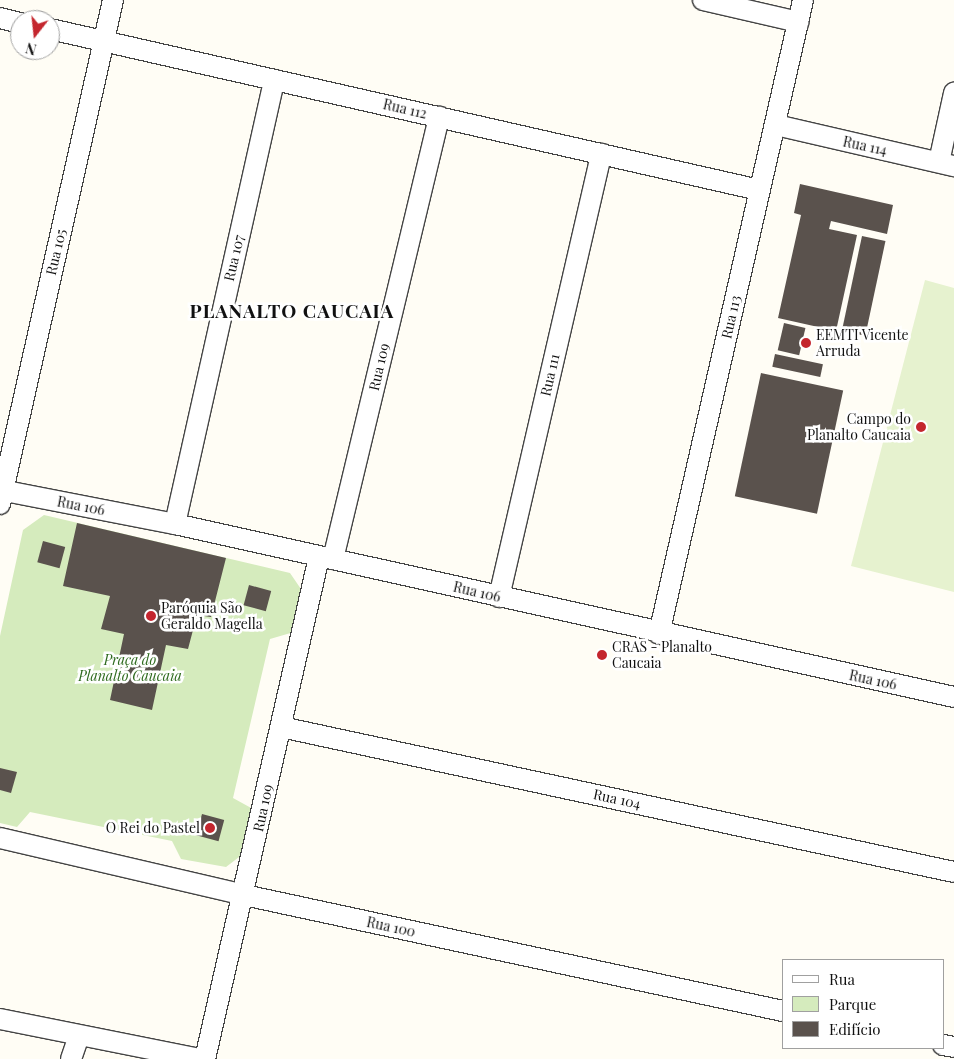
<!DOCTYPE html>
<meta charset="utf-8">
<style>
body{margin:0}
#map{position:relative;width:954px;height:1059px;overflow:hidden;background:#fffdf5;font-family:"Playfair Display",serif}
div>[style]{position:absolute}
.green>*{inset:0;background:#d5ebbd}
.pitch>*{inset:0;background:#e6f2cf}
.building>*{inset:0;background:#5a524d;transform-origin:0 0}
.roads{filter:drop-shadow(1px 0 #444) drop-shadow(-1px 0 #444) drop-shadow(0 1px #444) drop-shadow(0 -1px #444)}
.minor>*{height:20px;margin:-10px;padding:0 10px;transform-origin:10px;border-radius:10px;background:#fff}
.dots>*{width:14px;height:14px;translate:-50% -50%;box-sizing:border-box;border:2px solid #fff;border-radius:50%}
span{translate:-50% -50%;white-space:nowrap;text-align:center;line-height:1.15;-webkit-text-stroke:5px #fff;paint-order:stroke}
.street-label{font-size:14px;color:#111}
.poi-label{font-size:14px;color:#111}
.left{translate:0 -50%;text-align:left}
.right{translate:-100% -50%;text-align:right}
.park-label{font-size:14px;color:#2f6b1f;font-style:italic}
.district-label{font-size:19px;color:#111;font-weight:700;letter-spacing:1px}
.legend{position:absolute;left:782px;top:959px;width:162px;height:90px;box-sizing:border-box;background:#fff;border:1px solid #a0a0a0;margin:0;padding:6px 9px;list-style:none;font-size:15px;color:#111}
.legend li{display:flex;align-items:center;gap:10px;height:25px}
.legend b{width:25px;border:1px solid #a0a0a0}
.north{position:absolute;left:10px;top:10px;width:50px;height:50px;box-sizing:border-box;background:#fff;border:1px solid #a0a0a0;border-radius:50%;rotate:196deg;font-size:14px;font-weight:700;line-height:20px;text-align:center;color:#111}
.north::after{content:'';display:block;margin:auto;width:18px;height:22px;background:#c4262e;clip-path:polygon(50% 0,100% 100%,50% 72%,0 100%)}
</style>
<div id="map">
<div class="green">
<i style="clip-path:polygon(44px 515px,290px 573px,303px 592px,294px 632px,270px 639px,233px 798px,253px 809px,243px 854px,226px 867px,181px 859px,172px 841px,30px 812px,17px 827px,0 823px,0 636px,23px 530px)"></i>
</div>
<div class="pitch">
<i style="clip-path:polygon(925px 280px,954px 288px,954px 592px,851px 566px)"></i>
</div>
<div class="building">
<i style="clip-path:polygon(800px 184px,893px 205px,887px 234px,831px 221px,829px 229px,857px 235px,836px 331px,778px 318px,801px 215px,794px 213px)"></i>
<i style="left:862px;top:236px;width:24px;height:97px;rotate:12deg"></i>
<i style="left:784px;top:323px;width:22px;height:28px;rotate:13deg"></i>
<i style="left:775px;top:354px;width:49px;height:13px;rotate:12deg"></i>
<i style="left:761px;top:373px;width:84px;height:126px;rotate:12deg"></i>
<i style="clip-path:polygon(77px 523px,226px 558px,211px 617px,197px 615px,188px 649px,166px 645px,152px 710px,110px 700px,124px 634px,101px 629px,110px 596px,63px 586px)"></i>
<i style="left:43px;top:541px;width:23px;height:22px;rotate:15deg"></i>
<i style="left:249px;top:585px;width:23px;height:21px;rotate:15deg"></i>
<i style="clip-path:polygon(0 768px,17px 772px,11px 793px,0 790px)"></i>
<i style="left:202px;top:814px;width:23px;height:22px;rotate:15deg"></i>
</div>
<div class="roads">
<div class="minor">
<i style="left:703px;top:0;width:98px;rotate:13deg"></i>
<i style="left:0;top:18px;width:21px;rotate:14deg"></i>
<i style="left:50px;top:29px;width:727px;rotate:12.79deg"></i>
<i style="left:776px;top:125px;width:183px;rotate:13deg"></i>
<i style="left:939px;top:162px;width:71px;rotate:-77.7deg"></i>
<i style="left:0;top:490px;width:178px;rotate:11deg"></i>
<i style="left:175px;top:524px;width:798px;rotate:12.52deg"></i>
<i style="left:0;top:504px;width:517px;rotate:-77.36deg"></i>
<i style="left:175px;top:524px;width:455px;rotate:-77.4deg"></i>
<i style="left:333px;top:559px;width:455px;rotate:-76.5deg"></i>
<i style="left:499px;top:597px;width:455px;rotate:-77deg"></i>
<i style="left:659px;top:634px;width:650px;rotate:-77.2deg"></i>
<i style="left:281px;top:727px;width:688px;rotate:12.16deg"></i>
<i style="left:0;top:838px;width:251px;rotate:13.1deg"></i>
<i style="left:244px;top:895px;width:551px;rotate:12.15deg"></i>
<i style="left:0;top:1019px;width:204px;rotate:11.3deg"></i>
<i style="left:943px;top:1045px;width:11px;rotate:10deg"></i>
<i style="left:71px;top:1059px;width:24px;rotate:-71deg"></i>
<i style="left:205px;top:1059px;width:515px;rotate:-77.21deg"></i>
</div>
</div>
<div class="dots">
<i style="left:806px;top:343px;background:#c4262e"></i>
<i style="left:921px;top:427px;background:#c4262e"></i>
<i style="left:151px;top:616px;background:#c4262e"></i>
<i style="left:602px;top:655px;background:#c4262e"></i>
<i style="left:210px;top:828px;background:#c4262e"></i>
</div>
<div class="street-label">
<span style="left:405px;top:109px;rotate:13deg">Rua 112</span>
<span style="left:865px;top:146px;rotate:12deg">Rua 114</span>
<span style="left:56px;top:252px;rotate:-77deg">Rua 105</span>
<span style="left:234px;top:258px;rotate:-77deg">Rua 107</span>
<span style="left:731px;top:317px;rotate:-77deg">Rua 113</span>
<span style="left:379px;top:367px;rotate:-77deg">Rua 109</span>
<span style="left:550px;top:375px;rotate:-77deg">Rua 111</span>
<span style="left:81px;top:506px;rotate:11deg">Rua 106</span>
<span style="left:477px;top:592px;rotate:13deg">Rua 106</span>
<span style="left:873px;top:680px;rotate:12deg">Rua 106</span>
<span style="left:617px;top:799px;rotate:12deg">Rua 104</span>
<span style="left:263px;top:808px;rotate:-78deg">Rua 109</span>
<span style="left:391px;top:927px;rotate:12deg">Rua 100</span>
</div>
<div class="poi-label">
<span class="left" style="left:816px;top:343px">EEMTI Vicente<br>Arruda</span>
<span class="right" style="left:911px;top:427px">Campo do<br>Planalto Caucaia</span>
<span class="left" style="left:161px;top:616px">Paróquia São<br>Geraldo Magella</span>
<span class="left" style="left:612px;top:655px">CRAS - Planalto<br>Caucaia</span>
<span class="right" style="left:200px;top:828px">O Rei do Pastel</span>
</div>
<div class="park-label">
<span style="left:130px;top:668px">Praça do<br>Planalto Caucaia</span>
</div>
<div class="district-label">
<span style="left:292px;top:311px">PLANALTO CAUCAIA</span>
</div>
<ul class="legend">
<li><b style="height:6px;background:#fff"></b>Rua</li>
<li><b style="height:14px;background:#d5ebbd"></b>Parque</li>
<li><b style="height:14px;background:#5a524d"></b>Edifício</li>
</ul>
<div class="north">N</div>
</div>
